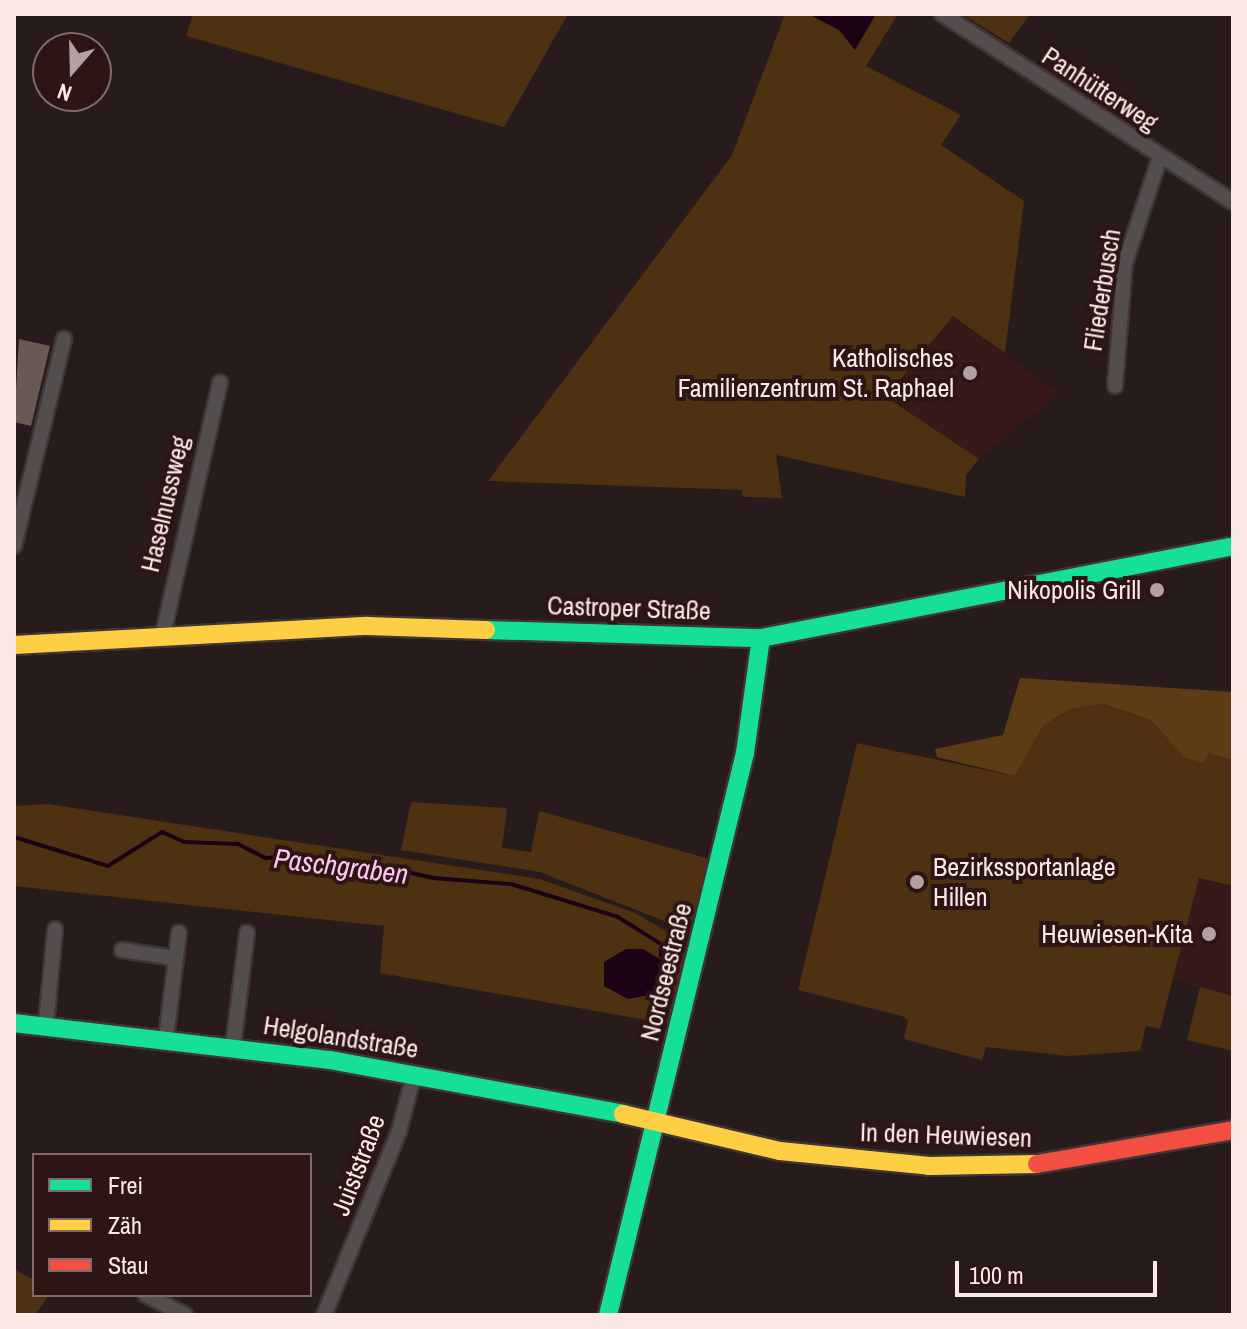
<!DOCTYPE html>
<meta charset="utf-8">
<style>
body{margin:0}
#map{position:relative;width:1247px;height:1329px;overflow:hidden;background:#271b1b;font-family:"Archivo Narrow",sans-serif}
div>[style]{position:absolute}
.built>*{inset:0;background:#37191a}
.green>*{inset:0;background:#4d3111}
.forest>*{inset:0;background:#5d3b14}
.water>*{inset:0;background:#1b0216}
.stream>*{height:4px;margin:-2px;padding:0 2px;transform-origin:2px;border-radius:2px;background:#1b0216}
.building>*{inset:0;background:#695954}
.roads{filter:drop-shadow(2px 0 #403534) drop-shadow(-2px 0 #403534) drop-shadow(0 2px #403534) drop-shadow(0 -2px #403534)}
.street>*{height:14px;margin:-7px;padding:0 7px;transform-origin:7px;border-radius:7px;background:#534d4e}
.fast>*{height:18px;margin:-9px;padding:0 9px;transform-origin:9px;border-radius:9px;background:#16e098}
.slow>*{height:18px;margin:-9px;padding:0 9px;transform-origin:9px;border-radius:9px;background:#ffcf43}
.jam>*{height:18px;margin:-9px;padding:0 9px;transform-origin:9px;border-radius:9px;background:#f24e42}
.dots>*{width:22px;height:22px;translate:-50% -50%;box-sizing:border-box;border:4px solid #2d1515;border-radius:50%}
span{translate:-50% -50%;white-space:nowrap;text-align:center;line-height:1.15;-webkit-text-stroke:8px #2d1515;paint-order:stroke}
.street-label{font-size:26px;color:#fbe9e8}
.poi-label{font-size:26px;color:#fbe9e8}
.right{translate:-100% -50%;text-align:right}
.left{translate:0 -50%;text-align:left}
.water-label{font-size:28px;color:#ffc6f3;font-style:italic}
.frame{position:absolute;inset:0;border:16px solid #fbe9e8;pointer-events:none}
.legend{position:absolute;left:32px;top:1153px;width:280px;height:144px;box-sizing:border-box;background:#2d1515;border:2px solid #7f6a69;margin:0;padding:10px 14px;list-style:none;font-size:24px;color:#fbe9e8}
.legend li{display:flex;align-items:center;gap:16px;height:40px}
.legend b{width:40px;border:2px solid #7f6a69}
.north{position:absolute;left:32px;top:32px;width:80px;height:80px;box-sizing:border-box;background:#2d1515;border:2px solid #7f6a69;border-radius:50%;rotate:200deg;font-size:22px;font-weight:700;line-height:32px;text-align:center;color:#fbe9e8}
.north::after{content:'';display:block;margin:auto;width:28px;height:36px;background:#b1a1a0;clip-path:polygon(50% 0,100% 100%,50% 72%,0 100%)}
.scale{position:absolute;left:955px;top:1261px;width:202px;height:36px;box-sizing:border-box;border:4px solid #fbe9e8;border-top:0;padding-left:10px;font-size:24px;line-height:28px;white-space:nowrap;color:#fbe9e8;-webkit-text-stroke:6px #2d1515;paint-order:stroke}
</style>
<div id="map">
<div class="built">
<i style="clip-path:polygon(953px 316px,1060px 393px,979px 459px,886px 398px)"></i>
<i style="clip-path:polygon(1199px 878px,1233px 887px,1233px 996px,1173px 980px)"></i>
</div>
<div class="green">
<i style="clip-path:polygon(193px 14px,568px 14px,504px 127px,186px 36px)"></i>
<i style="clip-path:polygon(785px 14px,898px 14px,866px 66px,961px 115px,941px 145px,1024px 201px,1005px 353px,953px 316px,886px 397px,979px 459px,966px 475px,965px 497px,776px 455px,782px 498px,743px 497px,742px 490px,488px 481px,732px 155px)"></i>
<i style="clip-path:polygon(962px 14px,1030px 14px,1009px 43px)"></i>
<i style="clip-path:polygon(1104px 704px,1151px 720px,1183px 757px,1208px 752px,1233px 760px,1233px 886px,1199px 878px,1160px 1029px,1146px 1026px,1140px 1051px,1069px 1056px,986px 1047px,982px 1060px,904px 1039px,908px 1021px,902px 1016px,798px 990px,857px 743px,1015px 776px,1043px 726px,1070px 709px)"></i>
<i style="clip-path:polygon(411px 802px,507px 808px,502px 848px,531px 852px,539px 811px,710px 859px,692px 932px,540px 872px,401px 850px)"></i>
<i style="clip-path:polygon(48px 804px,540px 879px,635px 913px,684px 941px,687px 953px,669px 1024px,380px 973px,384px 926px,14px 886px,14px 806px)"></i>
<i style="clip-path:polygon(1200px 987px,1233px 996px,1233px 1051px,1187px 1040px)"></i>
<i style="clip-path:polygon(14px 1269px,34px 1280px,34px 1295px,49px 1295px,35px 1315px,14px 1315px)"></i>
</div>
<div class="forest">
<i style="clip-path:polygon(1020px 678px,1233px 692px,1233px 760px,1208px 753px,1204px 763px,1183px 757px,1151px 720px,1104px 704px,1070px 709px,1043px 726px,1015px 776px,937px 757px,935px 749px,1003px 735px)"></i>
</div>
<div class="water">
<i style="clip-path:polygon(808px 14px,876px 14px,855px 50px,839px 30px)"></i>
<i style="clip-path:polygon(626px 949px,643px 949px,665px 962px,655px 994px,628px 999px,604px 986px,604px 962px)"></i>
</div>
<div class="stream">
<i style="left:14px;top:837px;width:98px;rotate:17.1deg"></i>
<i style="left:108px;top:866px;width:64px;rotate:-32.2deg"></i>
<i style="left:162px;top:832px;width:24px;rotate:24deg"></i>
<i style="left:184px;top:842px;width:54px;rotate:2.1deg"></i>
<i style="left:238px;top:844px;width:31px;rotate:27deg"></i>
<i style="left:266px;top:858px;width:36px;rotate:-3deg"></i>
<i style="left:302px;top:856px;width:25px;rotate:23deg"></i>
<i style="left:325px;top:866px;width:47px;rotate:-2.4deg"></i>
<i style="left:372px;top:864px;width:63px;rotate:12.9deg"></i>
<i style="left:433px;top:878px;width:78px;rotate:4.4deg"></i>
<i style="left:511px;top:884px;width:112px;rotate:17.1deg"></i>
<i style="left:618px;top:917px;width:51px;rotate:32.1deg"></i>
<i style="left:661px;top:944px;width:12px;rotate:90deg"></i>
</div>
<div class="building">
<i style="clip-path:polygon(19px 339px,50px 346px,31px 426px,14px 422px)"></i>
</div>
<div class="roads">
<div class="street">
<i style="left:942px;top:14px;width:346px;rotate:32.9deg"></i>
<i style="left:1115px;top:386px;width:123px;rotate:-85.4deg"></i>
<i style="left:1125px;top:263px;width:112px;rotate:-71.7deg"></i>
<i style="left:14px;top:546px;width:213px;rotate:-76.4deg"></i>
<i style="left:162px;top:638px;width:262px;rotate:-77.2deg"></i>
<i style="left:122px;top:950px;width:54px;rotate:8.6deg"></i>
<i style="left:46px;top:1025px;width:96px;rotate:-84.6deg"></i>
<i style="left:166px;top:1039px;width:107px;rotate:-83deg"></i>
<i style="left:233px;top:1047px;width:115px;rotate:-83deg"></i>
<i style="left:146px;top:1295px;width:44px;rotate:27.1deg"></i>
<i style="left:324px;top:1315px;width:199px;rotate:-67.8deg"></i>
<i style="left:399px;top:1131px;width:58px;rotate:-75deg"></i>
</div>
<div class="fast">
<i style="left:486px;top:630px;width:275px;rotate:1.7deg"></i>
<i style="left:761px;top:638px;width:481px;rotate:-11deg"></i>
<i style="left:14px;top:1023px;width:318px;rotate:6.7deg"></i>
<i style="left:330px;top:1060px;width:298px;rotate:10.4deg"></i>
<i style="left:608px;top:1315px;width:578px;rotate:-76.3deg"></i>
<i style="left:745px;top:753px;width:116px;rotate:-82.1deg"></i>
</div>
<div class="slow">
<i style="left:14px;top:645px;width:354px;rotate:-3.1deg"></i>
<i style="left:367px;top:626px;width:119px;rotate:1.9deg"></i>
<i style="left:623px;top:1114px;width:161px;rotate:13.3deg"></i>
<i style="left:780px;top:1151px;width:150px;rotate:5.7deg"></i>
<i style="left:929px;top:1166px;width:108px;rotate:-1.1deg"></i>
</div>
<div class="jam">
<i style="left:1037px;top:1164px;width:199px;rotate:-9.8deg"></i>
</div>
</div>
<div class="dots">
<i style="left:970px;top:373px;background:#b1a1a0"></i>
<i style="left:1157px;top:590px;background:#b1a1a0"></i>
<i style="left:917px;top:882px;background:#b1a1a0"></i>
<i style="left:1209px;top:934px;background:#b1a1a0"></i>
</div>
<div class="street-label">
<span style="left:1100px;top:89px;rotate:33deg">Panhütterweg</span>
<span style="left:1102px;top:290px;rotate:-81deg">Fliederbusch</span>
<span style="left:165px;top:504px;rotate:-77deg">Haselnussweg</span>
<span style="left:629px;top:608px;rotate:2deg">Castroper Straße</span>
<span style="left:666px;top:972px;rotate:-76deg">Nordseestraße</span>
<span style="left:341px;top:1037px;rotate:9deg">Helgolandstraße</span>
<span style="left:946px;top:1135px;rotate:2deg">In den Heuwiesen</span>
<span style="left:358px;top:1165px;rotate:-69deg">Juiststraße</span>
</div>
<div class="poi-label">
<span class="right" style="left:954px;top:373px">Katholisches<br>Familienzentrum St. Raphael</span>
<span class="right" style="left:1141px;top:590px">Nikopolis Grill</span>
<span class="left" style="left:933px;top:882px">Bezirkssportanlage<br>Hillen</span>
<span class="right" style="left:1193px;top:934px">Heuwiesen-Kita</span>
</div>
<div class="water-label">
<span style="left:341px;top:866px;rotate:7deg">Paschgraben</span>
</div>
<div class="frame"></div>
<ul class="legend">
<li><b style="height:10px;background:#16e098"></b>Frei</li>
<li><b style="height:10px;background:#ffcf43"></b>Zäh</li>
<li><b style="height:10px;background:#f24e42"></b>Stau</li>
</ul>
<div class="north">N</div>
<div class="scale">100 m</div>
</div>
